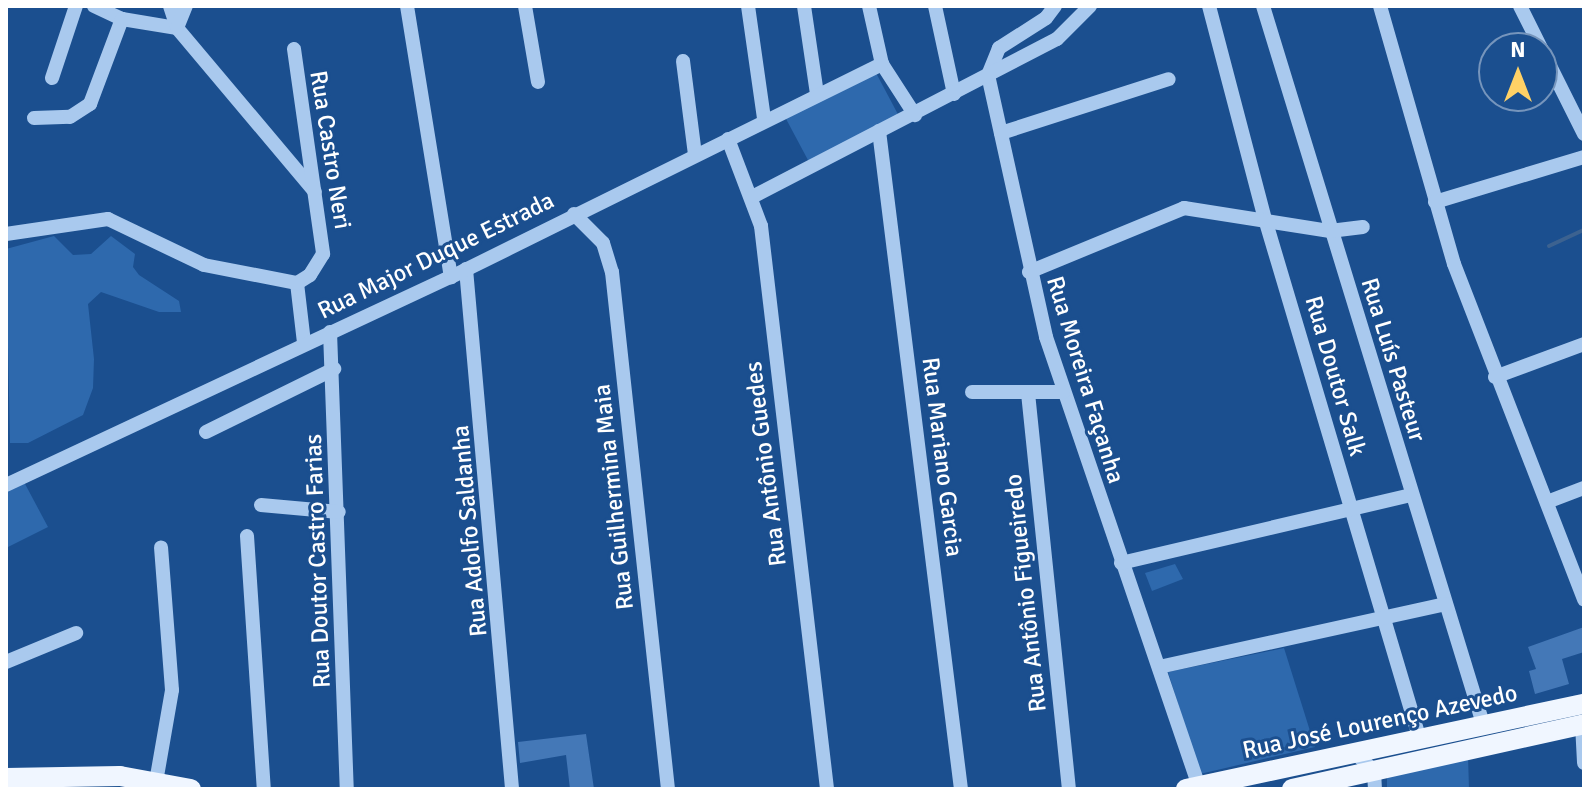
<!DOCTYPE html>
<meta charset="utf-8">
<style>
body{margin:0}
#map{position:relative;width:1590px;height:795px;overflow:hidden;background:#1b4f8f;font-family:Signika,sans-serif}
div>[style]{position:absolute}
.green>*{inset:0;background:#2e69ad;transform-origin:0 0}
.stream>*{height:4px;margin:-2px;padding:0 2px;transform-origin:2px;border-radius:2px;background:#3c6290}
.building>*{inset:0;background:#4478b7}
.minor>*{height:14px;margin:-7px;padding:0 7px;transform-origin:7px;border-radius:7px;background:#a9c9ee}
.major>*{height:20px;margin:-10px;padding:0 10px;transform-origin:10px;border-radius:10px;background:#f0f6ff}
span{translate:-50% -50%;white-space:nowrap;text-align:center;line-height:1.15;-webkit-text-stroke:6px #1b4f8f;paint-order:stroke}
.street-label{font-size:24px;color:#fff}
.frame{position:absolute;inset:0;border:8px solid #fff;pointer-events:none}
.north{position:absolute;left:1478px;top:32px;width:80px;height:80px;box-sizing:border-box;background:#1b4f8f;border:2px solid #7695bc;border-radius:50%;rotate:0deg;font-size:22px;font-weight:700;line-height:32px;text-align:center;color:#fff}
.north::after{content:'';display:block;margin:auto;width:28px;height:36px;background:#ffd166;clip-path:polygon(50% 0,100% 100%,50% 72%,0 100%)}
</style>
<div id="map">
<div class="green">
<i style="left:875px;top:71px;width:50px;height:101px;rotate:62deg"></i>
<i style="clip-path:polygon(54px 236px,73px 255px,91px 254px,111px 236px,135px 254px,133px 267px,139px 275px,179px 301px,181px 312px,159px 312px,101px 292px,88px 304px,94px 359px,93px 388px,83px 415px,28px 443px,10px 443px,6px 249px)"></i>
<i style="clip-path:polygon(24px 482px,48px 527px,6px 548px,6px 490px)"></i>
<i style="clip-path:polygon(1175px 564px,1183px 579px,1152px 591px,1145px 573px)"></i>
<i style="clip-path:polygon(1284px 648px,1315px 747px,1200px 774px,1168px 672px)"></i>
<i style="clip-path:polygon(1468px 756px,1469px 789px,1387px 789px,1387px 774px)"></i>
</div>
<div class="stream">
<i style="left:1549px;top:246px;width:38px;rotate:-25deg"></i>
</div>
<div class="building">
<i style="clip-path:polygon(1584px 627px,1584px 652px,1562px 659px,1569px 684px,1535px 694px,1529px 671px,1536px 669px,1528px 647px)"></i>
<i style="clip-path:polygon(586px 734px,594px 789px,570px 789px,566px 755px,520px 763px,518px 742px)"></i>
</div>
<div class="minor">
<i style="left:94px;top:6px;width:31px;rotate:25deg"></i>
<i style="left:122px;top:19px;width:56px;rotate:9.3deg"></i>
<i style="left:177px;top:28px;width:214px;rotate:49.9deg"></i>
<i style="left:170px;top:6px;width:23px;rotate:72deg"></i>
<i style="left:407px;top:6px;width:275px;rotate:80.8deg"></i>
<i style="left:525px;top:6px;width:77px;rotate:80.3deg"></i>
<i style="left:748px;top:6px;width:113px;rotate:81.9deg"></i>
<i style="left:804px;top:6px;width:89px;rotate:81.6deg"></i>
<i style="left:869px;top:6px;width:59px;rotate:77.4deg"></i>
<i style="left:882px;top:64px;width:61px;rotate:57.1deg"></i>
<i style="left:935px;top:6px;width:90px;rotate:77.8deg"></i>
<i style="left:1055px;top:6px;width:15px;rotate:127deg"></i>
<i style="left:1046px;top:18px;width:56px;rotate:147.4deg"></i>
<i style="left:999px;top:48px;width:29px;rotate:112deg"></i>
<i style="left:988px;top:75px;width:268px;rotate:77.5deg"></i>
<i style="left:1046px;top:337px;width:474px;rotate:71.2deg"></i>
<i style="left:1209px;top:6px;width:220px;rotate:75.3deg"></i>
<i style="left:1265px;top:219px;width:544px;rotate:73.43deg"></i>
<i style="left:1263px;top:6px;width:754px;rotate:72.96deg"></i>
<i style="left:1380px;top:6px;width:268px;rotate:74deg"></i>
<i style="left:1454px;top:264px;width:360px;rotate:68.8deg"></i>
<i style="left:1520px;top:6px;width:47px;rotate:63.4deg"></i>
<i style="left:177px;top:28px;width:24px;rotate:-68deg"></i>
<i style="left:294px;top:49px;width:207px;rotate:81.9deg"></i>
<i style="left:323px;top:254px;width:25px;rotate:122deg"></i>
<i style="left:310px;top:275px;width:15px;rotate:148deg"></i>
<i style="left:297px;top:283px;width:60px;rotate:83.3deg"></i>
<i style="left:1542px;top:50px;width:94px;rotate:63.4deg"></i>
<i style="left:683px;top:61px;width:95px;rotate:82.7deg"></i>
<i style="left:52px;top:78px;width:76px;rotate:-71.6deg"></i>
<i style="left:34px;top:118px;width:36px;rotate:-2deg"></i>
<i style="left:70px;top:117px;width:24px;rotate:-33deg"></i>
<i style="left:90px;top:104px;width:91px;rotate:-69.4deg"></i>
<i style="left:879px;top:131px;width:663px;rotate:82.9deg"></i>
<i style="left:1001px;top:133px;width:176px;rotate:-17.8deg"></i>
<i style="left:728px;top:139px;width:93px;rotate:69.2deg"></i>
<i style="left:761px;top:226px;width:567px;rotate:83.31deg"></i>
<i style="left:754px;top:196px;width:341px;rotate:-27.4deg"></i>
<i style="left:1057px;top:39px;width:47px;rotate:-45deg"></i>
<i style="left:1435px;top:202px;width:156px;rotate:-16.8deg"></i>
<i style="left:574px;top:214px;width:41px;rotate:45deg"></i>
<i style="left:603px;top:243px;width:30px;rotate:73deg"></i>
<i style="left:612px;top:272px;width:520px;rotate:83.82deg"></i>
<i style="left:6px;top:234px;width:103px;rotate:-8.4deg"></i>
<i style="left:108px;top:219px;width:106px;rotate:25.6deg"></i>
<i style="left:204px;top:265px;width:95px;rotate:11deg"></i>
<i style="left:466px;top:269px;width:522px;rotate:84.94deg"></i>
<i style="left:1029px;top:272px;width:168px;rotate:-22.4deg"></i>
<i style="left:1184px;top:208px;width:148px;rotate:9deg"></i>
<i style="left:1330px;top:231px;width:33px;rotate:-7deg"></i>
<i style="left:330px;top:332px;width:457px;rotate:87.9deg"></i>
<i style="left:1495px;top:377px;width:95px;rotate:-20.3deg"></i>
<i style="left:972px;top:392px;width:91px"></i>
<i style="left:1028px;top:393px;width:398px;rotate:84.1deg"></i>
<i style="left:206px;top:432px;width:143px;rotate:-26.2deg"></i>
<i style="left:6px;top:485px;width:491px;rotate:-25.1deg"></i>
<i style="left:451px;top:277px;width:481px;rotate:-26.3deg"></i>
<i style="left:1547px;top:502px;width:40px;rotate:-21deg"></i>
<i style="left:261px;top:505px;width:78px;rotate:5.1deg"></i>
<i style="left:247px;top:536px;width:254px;rotate:86.2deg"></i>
<i style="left:1121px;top:563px;width:299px;rotate:-13.2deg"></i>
<i style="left:6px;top:662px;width:76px;rotate:-22.5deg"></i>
<i style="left:1159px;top:667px;width:293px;rotate:-12.4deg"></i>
<i style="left:1582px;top:724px;width:39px;rotate:87deg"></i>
<i style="left:1356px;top:754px;width:25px;rotate:43deg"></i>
<i style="left:1374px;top:771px;width:18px;rotate:87deg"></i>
<i style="left:156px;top:782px;width:93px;rotate:-80.1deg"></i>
<i style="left:172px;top:690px;width:143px;rotate:-94.4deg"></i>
</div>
<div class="major">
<i style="left:6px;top:778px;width:114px;rotate:-1deg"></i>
<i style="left:120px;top:776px;width:72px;rotate:10.4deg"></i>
<i style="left:1186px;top:789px;width:407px;rotate:-12.1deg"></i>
<i style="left:1292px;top:789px;width:299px;rotate:-12.5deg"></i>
</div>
<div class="street-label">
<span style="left:330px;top:150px;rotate:81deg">Rua Castro Neri</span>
<span style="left:436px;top:256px;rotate:-26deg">Rua Major Duque Estrada</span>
<span style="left:1393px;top:360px;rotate:73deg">Rua Luís Pasteur</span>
<span style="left:1335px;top:376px;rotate:74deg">Rua Doutor Salk</span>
<span style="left:1085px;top:380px;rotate:73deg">Rua Moreira Façanha</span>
<span style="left:942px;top:457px;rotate:83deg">Rua Mariano Garcia</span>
<span style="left:766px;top:464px;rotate:-97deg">Rua Antônio Guedes</span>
<span style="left:614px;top:497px;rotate:-96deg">Rua Guilhermina Maia</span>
<span style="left:470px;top:531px;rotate:-95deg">Rua Adolfo Saldanha</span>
<span style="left:318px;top:561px;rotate:-92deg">Rua Doutor Castro Farias</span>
<span style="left:1026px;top:593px;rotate:-96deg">Rua Antônio Figueiredo</span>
<span style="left:1380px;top:722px;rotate:-12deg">Rua José Lourenço Azevedo</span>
</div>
<div class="frame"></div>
<div class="north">N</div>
</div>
